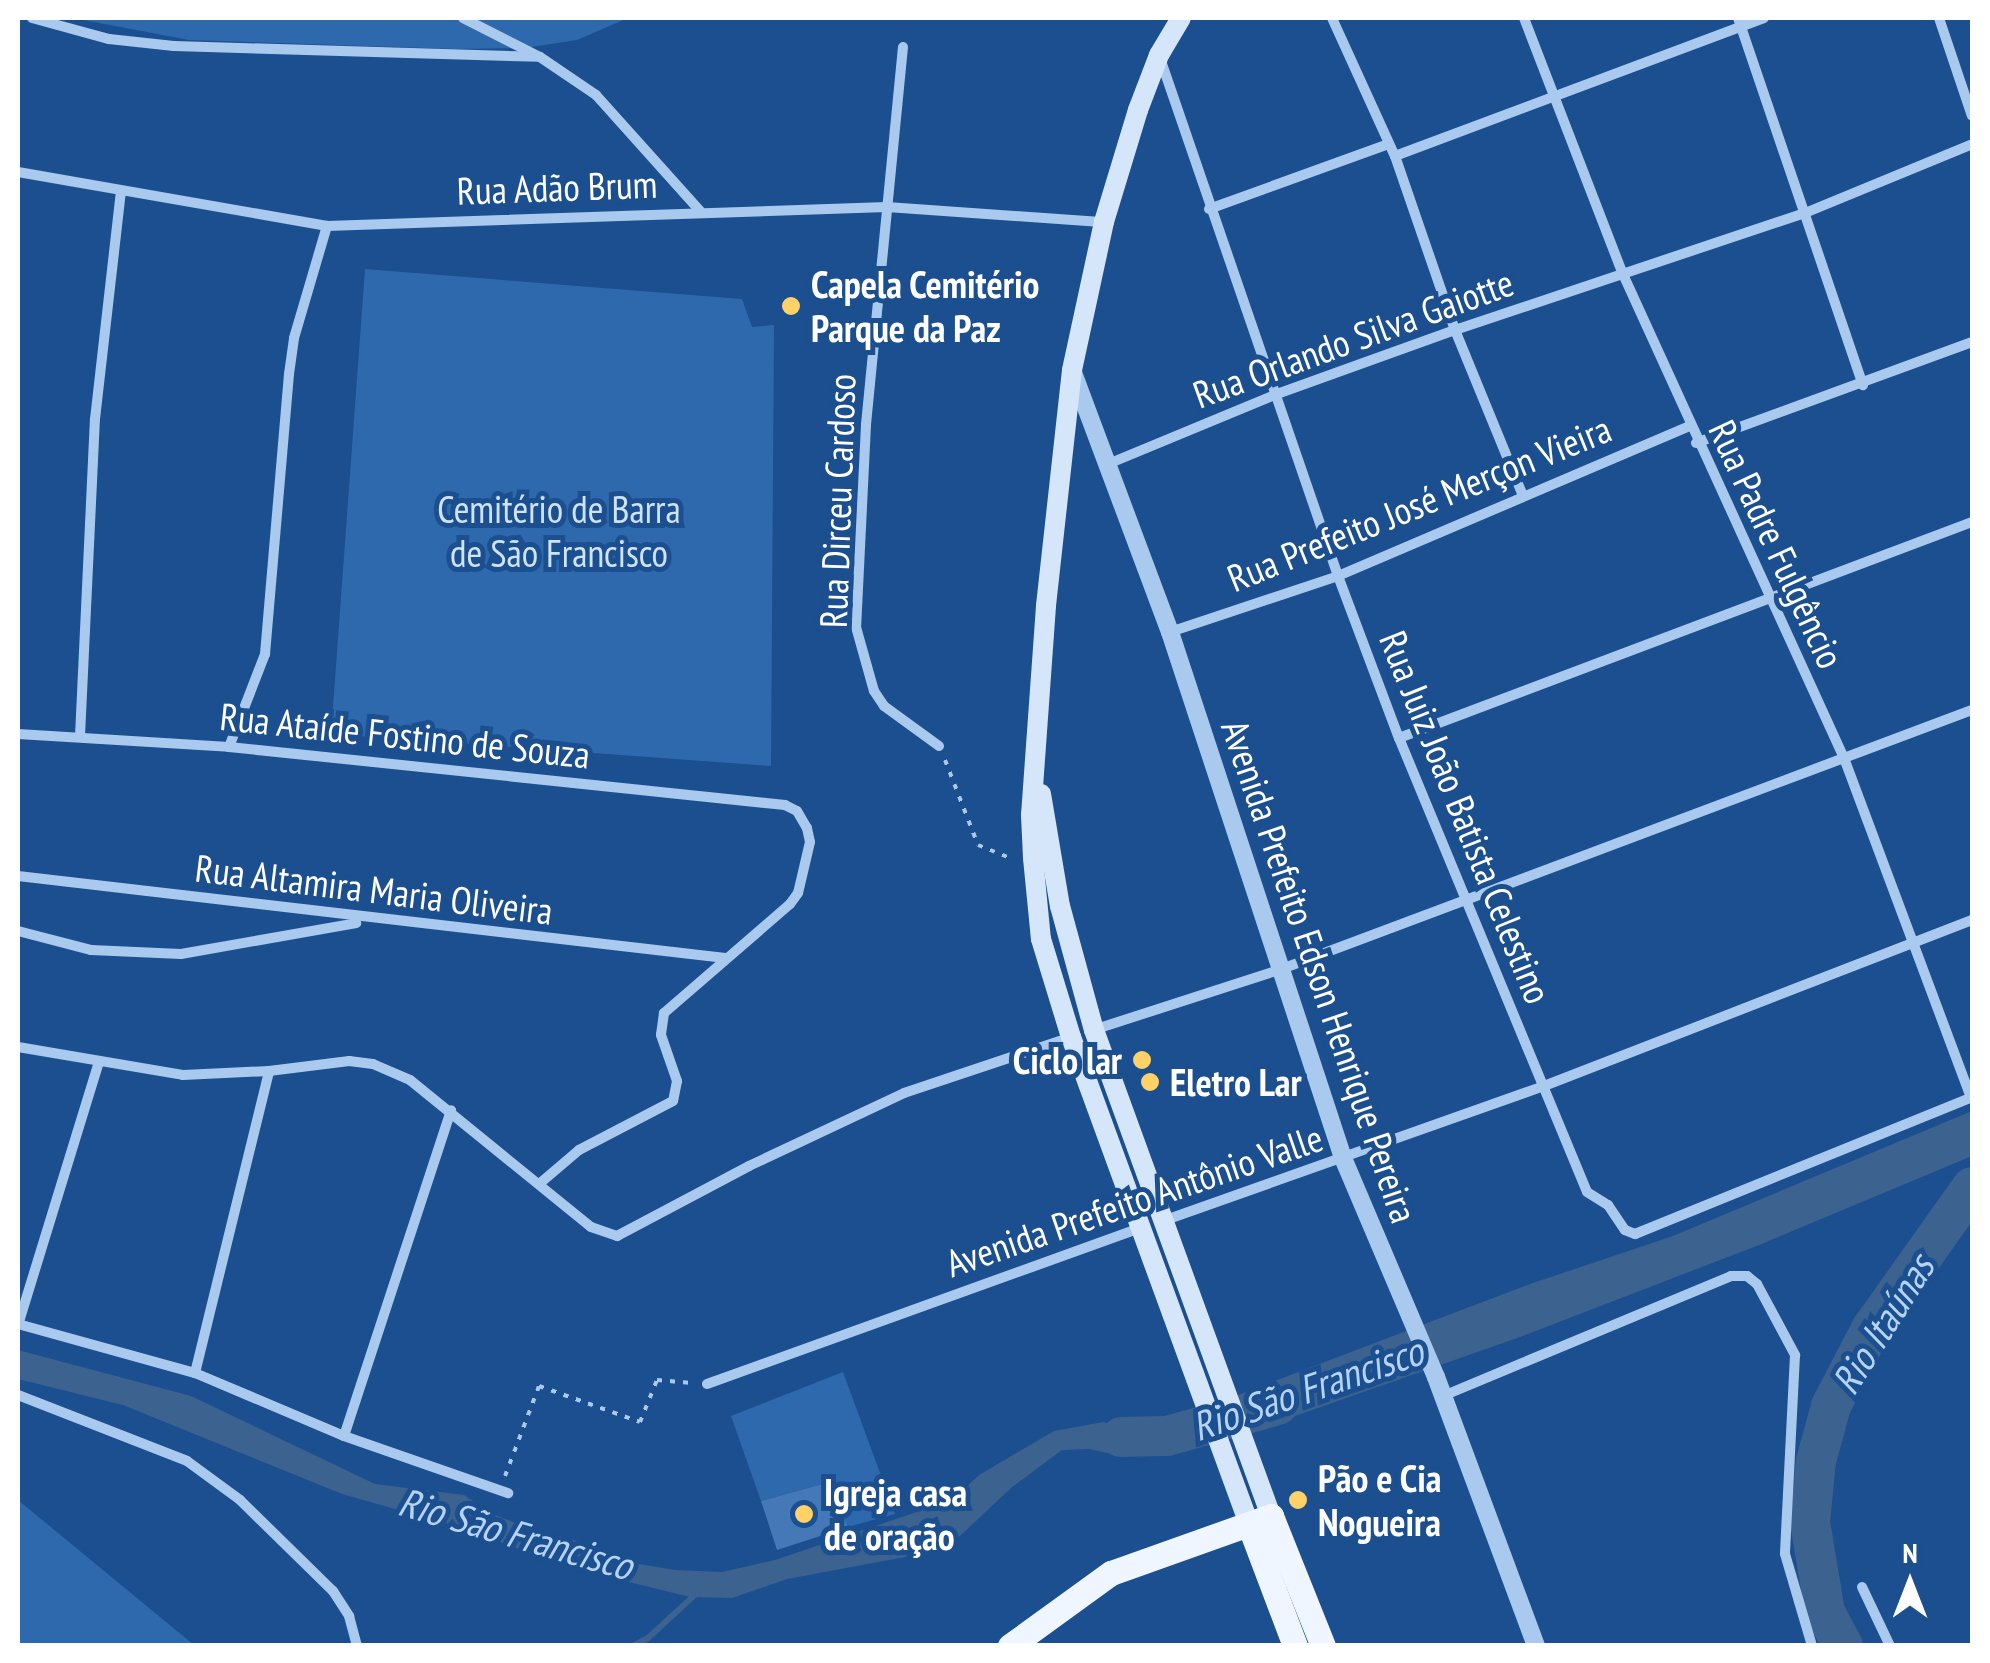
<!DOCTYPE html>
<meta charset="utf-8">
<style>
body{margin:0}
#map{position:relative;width:1990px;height:1663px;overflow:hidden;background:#1b4f8f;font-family:"PT Sans Narrow",sans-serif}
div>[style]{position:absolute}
.green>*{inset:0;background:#2e69ad}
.water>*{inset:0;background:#3c6290}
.stream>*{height:6px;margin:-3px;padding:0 3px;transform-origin:3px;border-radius:3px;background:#3c6290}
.river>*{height:40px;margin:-20px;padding:0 20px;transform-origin:20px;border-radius:20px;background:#3c6290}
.building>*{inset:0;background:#4478b7}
.path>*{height:4px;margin-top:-2px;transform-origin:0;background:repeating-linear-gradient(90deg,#a9c9ee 0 5px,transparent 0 13px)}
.minor>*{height:10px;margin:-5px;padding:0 5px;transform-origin:5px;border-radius:5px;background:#a9c9ee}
.tertiary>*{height:18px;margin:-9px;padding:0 9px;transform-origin:9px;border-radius:9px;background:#a9c9ee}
.secondary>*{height:20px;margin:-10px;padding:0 10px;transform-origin:10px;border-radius:10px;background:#d6e6fa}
.primary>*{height:25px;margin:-12.5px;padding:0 12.5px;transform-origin:12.5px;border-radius:12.5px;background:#f0f6ff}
.dots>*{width:28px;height:28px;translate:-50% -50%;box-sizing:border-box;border:5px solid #1b4f8f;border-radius:50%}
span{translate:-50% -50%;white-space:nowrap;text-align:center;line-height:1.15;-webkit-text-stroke:10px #1b4f8f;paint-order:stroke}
.street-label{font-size:38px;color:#fff}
.poi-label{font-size:38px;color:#fff;font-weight:700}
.left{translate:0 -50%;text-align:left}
.right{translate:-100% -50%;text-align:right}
.park-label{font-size:38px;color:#cfe3fa}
.water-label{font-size:40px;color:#b5d3f5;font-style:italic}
.frame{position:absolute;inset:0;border:20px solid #fff;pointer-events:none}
.north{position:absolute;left:1860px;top:1533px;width:100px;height:100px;-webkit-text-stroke:8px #1b4f8f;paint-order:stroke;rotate:0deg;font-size:28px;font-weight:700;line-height:40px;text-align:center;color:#fff}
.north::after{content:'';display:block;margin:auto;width:35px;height:45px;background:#fff;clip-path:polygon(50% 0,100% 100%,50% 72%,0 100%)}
</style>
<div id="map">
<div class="green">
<i style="clip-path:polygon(73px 18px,628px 18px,577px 40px,525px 48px,456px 49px,189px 40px)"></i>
<i style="clip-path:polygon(365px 269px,742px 299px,752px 327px,774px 325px,771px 766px,331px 734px)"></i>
<i style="clip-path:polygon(843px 1372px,895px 1514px,848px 1527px,830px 1487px,822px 1484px,761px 1501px,731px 1416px)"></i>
<i style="clip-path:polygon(18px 1500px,194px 1645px,18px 1645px)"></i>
</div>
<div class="water">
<i style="clip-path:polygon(1972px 1111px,1972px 1156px,1759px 1245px,1520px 1337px,1252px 1431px,1238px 1395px,1530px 1284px,1673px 1236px)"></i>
<i style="clip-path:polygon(18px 1350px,191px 1396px,375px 1484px,464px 1495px,490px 1513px,541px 1533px,591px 1544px,633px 1563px,675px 1570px,722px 1572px,775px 1560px,952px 1500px,979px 1475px,1054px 1431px,1104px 1422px,1131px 1432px,1168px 1419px,1175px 1441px,1126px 1457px,1089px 1449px,1062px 1450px,1011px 1488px,960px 1536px,905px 1557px,787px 1579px,732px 1598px,690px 1597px,568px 1567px,459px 1527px,342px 1494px,123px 1405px,18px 1379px)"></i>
</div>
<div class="stream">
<i style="left:633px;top:1646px;width:17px;rotate:-28deg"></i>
<i style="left:648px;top:1638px;width:67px;rotate:-42.6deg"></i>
</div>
<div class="river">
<i style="left:1121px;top:1437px;width:46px;rotate:-1.2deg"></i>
<i style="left:1167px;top:1436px;width:115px;rotate:-15.6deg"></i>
<i style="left:1843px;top:1646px;width:38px;rotate:-118deg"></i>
<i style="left:1825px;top:1612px;width:91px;rotate:-99.5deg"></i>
<i style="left:1810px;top:1522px;width:61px;rotate:-84.4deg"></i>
<i style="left:1816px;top:1461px;width:57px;rotate:-74.7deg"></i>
<i style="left:1831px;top:1406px;width:87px;rotate:-62.5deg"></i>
<i style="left:1871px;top:1329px;width:174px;rotate:-54.6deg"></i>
</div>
<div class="building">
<i style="clip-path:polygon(822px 1484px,830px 1487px,848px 1527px,777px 1550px,761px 1501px)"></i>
</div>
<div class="path">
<i style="left:945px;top:760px;width:91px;rotate:68.8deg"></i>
<i style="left:978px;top:845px;width:38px;rotate:22deg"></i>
<i style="left:505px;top:1476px;width:96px;rotate:-69.3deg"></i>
<i style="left:539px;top:1386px;width:107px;rotate:19.6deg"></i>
<i style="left:640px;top:1422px;width:45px;rotate:-68deg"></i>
<i style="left:657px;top:1380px;width:35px;rotate:5deg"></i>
</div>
<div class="minor">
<i style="left:32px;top:18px;width:80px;rotate:15.3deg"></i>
<i style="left:109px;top:39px;width:65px;rotate:6.1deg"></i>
<i style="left:174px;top:46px;width:366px;rotate:1.7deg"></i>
<i style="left:463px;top:18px;width:86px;rotate:26.9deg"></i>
<i style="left:540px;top:57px;width:68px;rotate:34.2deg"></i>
<i style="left:596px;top:95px;width:156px;rotate:48.1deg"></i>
<i style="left:1332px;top:18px;width:152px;rotate:65.5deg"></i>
<i style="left:1395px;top:156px;width:184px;rotate:71deg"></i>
<i style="left:1455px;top:330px;width:179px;rotate:67.7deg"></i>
<i style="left:1524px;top:18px;width:272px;rotate:68.9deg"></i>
<i style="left:1622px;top:272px;width:534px;rotate:65.45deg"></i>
<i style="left:1844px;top:758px;width:363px;rotate:69.5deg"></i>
<i style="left:1738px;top:18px;width:388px;rotate:71.2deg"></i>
<i style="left:1939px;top:18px;width:103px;rotate:71.4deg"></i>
<i style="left:903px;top:47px;width:380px;rotate:95.6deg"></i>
<i style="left:866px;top:425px;width:202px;rotate:92.8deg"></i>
<i style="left:856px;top:627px;width:66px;rotate:74.3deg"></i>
<i style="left:874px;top:691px;width:18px;rotate:56deg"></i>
<i style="left:884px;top:706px;width:68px;rotate:36deg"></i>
<i style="left:1161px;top:61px;width:545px;rotate:71.03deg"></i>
<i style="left:1338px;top:576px;width:173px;rotate:69.4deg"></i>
<i style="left:1399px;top:738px;width:491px;rotate:67.5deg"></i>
<i style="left:1587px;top:1192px;width:25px;rotate:32deg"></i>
<i style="left:1608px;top:1205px;width:30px;rotate:56deg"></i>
<i style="left:1625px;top:1230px;width:11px;rotate:22deg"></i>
<i style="left:1635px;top:1234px;width:364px;rotate:-22.1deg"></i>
<i style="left:1395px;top:156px;width:394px;rotate:-20.5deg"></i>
<i style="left:18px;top:172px;width:314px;rotate:9.9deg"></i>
<i style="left:327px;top:226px;width:560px;rotate:-1.94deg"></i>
<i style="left:887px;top:207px;width:218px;rotate:4deg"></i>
<i style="left:1209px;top:209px;width:191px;rotate:-19.9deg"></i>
<i style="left:1696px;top:443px;width:294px;rotate:-20.1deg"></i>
<i style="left:1108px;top:464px;width:183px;rotate:-22.5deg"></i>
<i style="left:1277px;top:394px;width:189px;rotate:-19.8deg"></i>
<i style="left:1455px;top:330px;width:369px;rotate:-18.5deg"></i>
<i style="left:1805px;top:213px;width:181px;rotate:-22.4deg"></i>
<i style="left:1170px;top:632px;width:177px;rotate:-18.4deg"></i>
<i style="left:1338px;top:576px;width:382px;rotate:-23.1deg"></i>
<i style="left:18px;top:734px;width:211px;rotate:3.5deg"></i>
<i style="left:229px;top:747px;width:559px;rotate:5.96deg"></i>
<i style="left:785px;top:805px;width:13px;rotate:27deg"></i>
<i style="left:797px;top:811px;width:20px;rotate:60deg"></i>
<i style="left:807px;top:828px;width:14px;rotate:78deg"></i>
<i style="left:810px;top:842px;width:52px;rotate:103.2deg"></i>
<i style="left:798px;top:893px;width:14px;rotate:126deg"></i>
<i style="left:790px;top:904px;width:167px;rotate:139.1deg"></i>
<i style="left:664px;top:1013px;width:22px;rotate:98deg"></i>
<i style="left:661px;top:1035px;width:49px;rotate:70.8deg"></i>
<i style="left:677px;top:1081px;width:20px;rotate:101deg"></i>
<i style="left:673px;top:1101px;width:106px;rotate:152.5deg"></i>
<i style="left:579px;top:1150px;width:52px;rotate:139.6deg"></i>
<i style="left:80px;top:736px;width:317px;rotate:-87.3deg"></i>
<i style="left:95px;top:419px;width:230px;rotate:-83.5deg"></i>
<i style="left:1399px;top:738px;width:612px;rotate:-20.65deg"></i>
<i style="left:229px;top:747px;width:100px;rotate:-68.8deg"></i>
<i style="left:265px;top:654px;width:281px;rotate:-85.1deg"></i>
<i style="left:289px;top:374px;width:36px;rotate:-82deg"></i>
<i style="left:294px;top:338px;width:117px;rotate:-73.6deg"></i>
<i style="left:18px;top:876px;width:712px;rotate:6.62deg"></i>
<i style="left:18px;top:931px;width:75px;rotate:14.6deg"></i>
<i style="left:91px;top:950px;width:90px;rotate:2.5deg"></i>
<i style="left:181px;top:954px;width:178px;rotate:-10deg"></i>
<i style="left:1090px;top:1031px;width:199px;rotate:-17.9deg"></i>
<i style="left:1279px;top:970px;width:740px;rotate:-20.57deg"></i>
<i style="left:18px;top:1047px;width:167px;rotate:9.6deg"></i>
<i style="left:183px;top:1075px;width:86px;rotate:-2.7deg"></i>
<i style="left:269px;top:1071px;width:81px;rotate:-7.1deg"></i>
<i style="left:349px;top:1061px;width:24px;rotate:7deg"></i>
<i style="left:373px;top:1064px;width:40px;rotate:23.4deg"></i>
<i style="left:410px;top:1080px;width:233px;rotate:39.1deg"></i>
<i style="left:591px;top:1227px;width:28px;rotate:19deg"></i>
<i style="left:617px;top:1236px;width:149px;rotate:-27.9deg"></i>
<i style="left:749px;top:1166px;width:171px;rotate:-25.2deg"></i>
<i style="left:904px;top:1093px;width:179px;rotate:-18.5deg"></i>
<i style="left:1160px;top:1222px;width:407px;rotate:-19.5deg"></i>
<i style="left:1544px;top:1086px;width:459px;rotate:-21.2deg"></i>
<i style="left:18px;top:1324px;width:184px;rotate:15.5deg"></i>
<i style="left:195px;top:1373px;width:162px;rotate:22.9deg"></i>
<i style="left:344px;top:1436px;width:174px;rotate:19.2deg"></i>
<i style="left:18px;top:1325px;width:275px;rotate:-72.9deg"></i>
<i style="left:195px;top:1373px;width:311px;rotate:-76.2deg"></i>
<i style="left:707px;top:1384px;width:464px;rotate:-19.8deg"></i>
<i style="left:18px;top:1395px;width:181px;rotate:21.3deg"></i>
<i style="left:187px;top:1461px;width:66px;rotate:36.3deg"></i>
<i style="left:240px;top:1500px;width:130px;rotate:44.4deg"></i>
<i style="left:333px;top:1591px;width:30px;rotate:57deg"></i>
<i style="left:349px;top:1616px;width:31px;rotate:75deg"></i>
<i style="left:1443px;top:1396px;width:312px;rotate:-22.6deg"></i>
<i style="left:1731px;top:1276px;width:16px"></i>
<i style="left:1747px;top:1276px;width:13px;rotate:39deg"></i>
<i style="left:1757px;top:1284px;width:81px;rotate:61.8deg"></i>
<i style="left:1795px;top:1355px;width:199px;rotate:92.9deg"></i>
<i style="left:1785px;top:1554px;width:96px;rotate:73.6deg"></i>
<i style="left:344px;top:1436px;width:343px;rotate:-71.8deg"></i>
<i style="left:1862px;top:1587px;width:65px;rotate:64.6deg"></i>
</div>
<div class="tertiary">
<i style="left:1072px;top:370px;width:280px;rotate:69.5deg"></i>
<i style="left:1170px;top:632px;width:554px;rotate:71.79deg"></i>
<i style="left:1343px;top:1158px;width:238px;rotate:67deg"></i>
<i style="left:1436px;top:1377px;width:287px;rotate:69.6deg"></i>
</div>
<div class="secondary">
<i style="left:1181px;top:18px;width:43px;rotate:120.7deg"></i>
<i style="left:1159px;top:55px;width:59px;rotate:110.9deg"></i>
<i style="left:1138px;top:110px;width:117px;rotate:106.9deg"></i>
<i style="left:1104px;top:222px;width:151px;rotate:102.2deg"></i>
<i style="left:1072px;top:370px;width:237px;rotate:96.3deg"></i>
<i style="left:1046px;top:606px;width:210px;rotate:94.1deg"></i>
<i style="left:1031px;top:815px;width:43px;rotate:87.3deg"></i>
<i style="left:1033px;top:858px;width:81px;rotate:84.4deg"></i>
<i style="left:1041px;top:939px;width:102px;rotate:73deg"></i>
<i style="left:1071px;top:1037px;width:519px;rotate:69.92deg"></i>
<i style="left:1041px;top:794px;width:114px;rotate:80.4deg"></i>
<i style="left:1060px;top:906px;width:129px;rotate:74.7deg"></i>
<i style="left:1094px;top:1030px;width:517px;rotate:69.99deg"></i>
</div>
<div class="primary">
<i style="left:1249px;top:1524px;width:130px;rotate:69.3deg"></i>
<i style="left:1010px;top:1646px;width:125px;rotate:-35.9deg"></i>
<i style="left:1111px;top:1573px;width:170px;rotate:-19.6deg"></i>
<i style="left:1271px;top:1516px;width:140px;rotate:68.2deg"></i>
</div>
<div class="dots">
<i style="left:791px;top:306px;background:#ffd166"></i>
<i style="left:1142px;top:1060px;background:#ffd166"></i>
<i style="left:1150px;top:1082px;background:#ffd166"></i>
<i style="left:1298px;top:1500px;background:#ffd166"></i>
<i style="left:804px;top:1514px;background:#ffd166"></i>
</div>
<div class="street-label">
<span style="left:557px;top:187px;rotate:-2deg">Rua Adão Brum</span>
<span style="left:1353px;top:338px;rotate:-20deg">Rua Orlando Silva Gaiotte</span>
<span style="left:837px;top:501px;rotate:-88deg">Rua Dirceu Cardoso</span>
<span style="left:1419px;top:503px;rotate:-22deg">Rua Prefeito José Merçon Vieira</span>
<span style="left:1777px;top:544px;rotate:65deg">Rua Padre Fulgêncio</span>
<span style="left:405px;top:735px;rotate:6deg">Rua Ataíde Fostino de Souza</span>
<span style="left:1466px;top:817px;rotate:68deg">Rua Juiz João Batista Celestino</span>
<span style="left:374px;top:889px;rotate:7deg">Rua Altamira Maria Oliveira</span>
<span style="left:1320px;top:971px;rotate:71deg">Avenida Prefeito Edson Henrique Pereira</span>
<span style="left:1134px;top:1200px;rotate:-19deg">Avenida Prefeito Antônio Valle</span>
</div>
<div class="poi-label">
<span class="left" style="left:811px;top:306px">Capela Cemitério<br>Parque da Paz</span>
<span class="right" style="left:1122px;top:1060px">Ciclo lar</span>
<span class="left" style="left:1170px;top:1082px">Eletro Lar</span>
<span class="left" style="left:1318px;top:1500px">Pão e Cia<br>Nogueira</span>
<span class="left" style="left:824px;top:1514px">Igreja casa<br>de oração</span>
</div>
<div class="park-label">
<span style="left:559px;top:531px">Cemitério de Barra<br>de São Francisco</span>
</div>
<div class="water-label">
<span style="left:1882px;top:1324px;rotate:-58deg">Rio Itaúnas</span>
<span style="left:1307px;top:1388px;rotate:-19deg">Rio São Francisco</span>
<span style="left:516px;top:1533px;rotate:16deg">Rio São Francisco</span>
</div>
<div class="frame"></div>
<div class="north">N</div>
</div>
